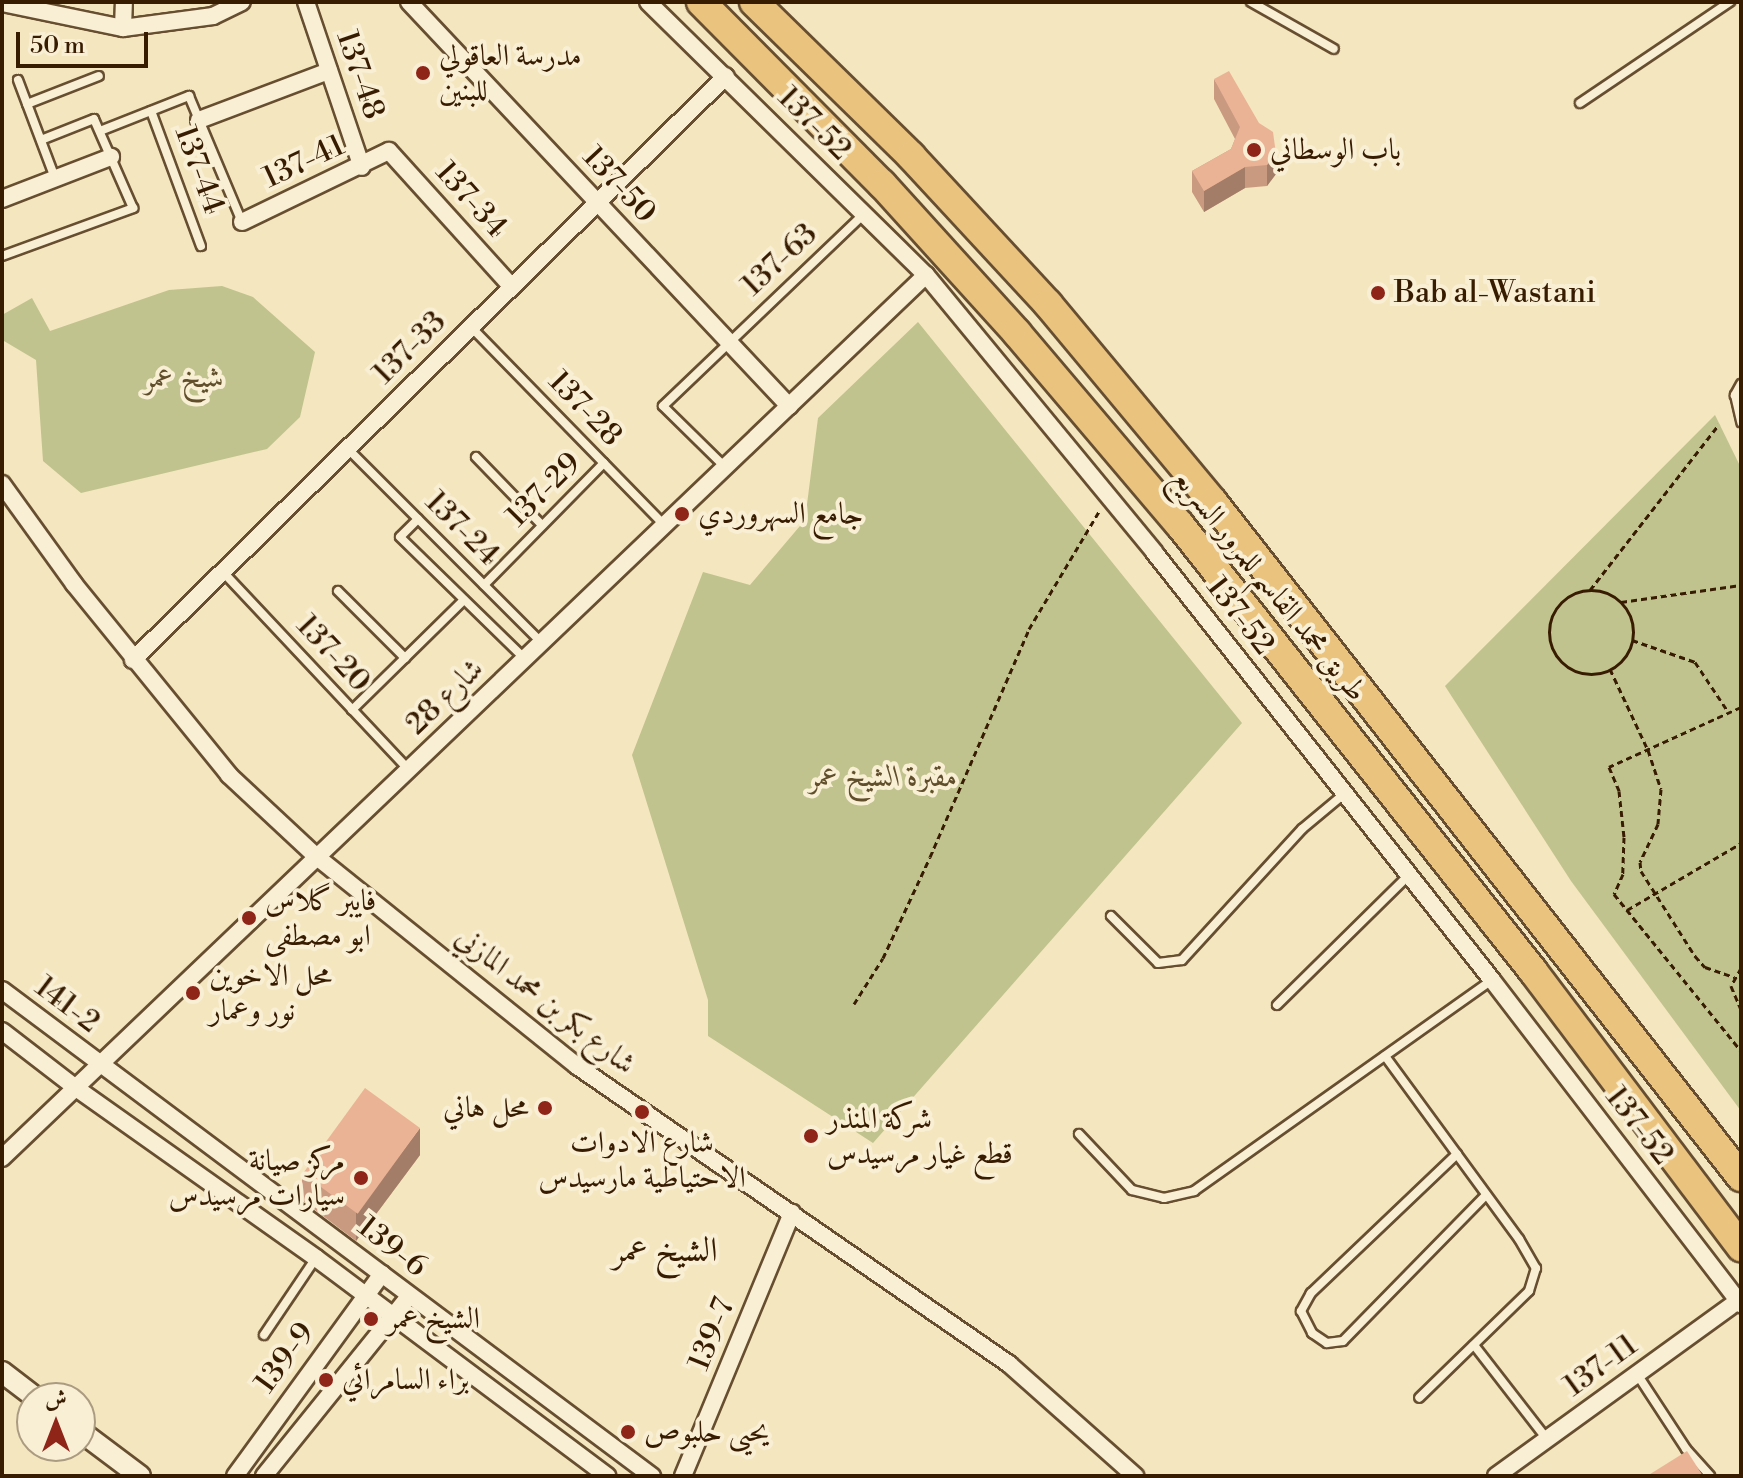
<!DOCTYPE html>
<meta charset="utf-8">
<style>
body{margin:0}
#map{position:relative;width:1743px;height:1478px;overflow:hidden;background:#f4e6be;font-family:"Libre Bodoni",Amiri,serif}
div>[style]{position:absolute}
.green>*{inset:0;background:#c0c38e}
.path>*{height:3px;margin-top:-1.5px;transform-origin:0;background:repeating-linear-gradient(90deg,#381c01 0 6px,transparent 0 10px)}
.path>.ring{margin:-1.5px;padding:0;box-sizing:content-box;background:none;border:3px solid #381c01;border-radius:50%}
.roads{filter:drop-shadow(2px 0 #674e30) drop-shadow(-2px 0 #674e30) drop-shadow(0 2px #674e30) drop-shadow(0 -2px #674e30)}
.service>*{height:8px;margin:-4px;padding:0 4px;transform-origin:4px;border-radius:4px;background:#f8efd5}
.minor>*{height:16px;margin:-8px;padding:0 8px;transform-origin:8px;border-radius:8px;background:#f8efd5}
.tertiary>*{height:20px;margin:-10px;padding:0 10px;transform-origin:10px;border-radius:10px;background:#f8efd5}
.motorway>*{height:28px;margin:-14px;padding:0 14px;transform-origin:14px;border-radius:14px;background:#eac37f}
.wall>*{inset:0;background:#ca9a80}
.shaded-wall>*{inset:0;background:#a47d68}
.building>*{inset:0;background:#ebb395;transform-origin:0 0}
.dots>*{width:22px;height:22px;translate:-50% -50%;box-sizing:border-box;border:4px solid #f8efd5;border-radius:50%}
span{translate:-50% -50%;white-space:nowrap;text-align:center;line-height:1.15;-webkit-text-stroke:8px #f8efd5;paint-order:stroke}
.poi-label{font-size:30px;color:#381c01}
.left{translate:0 -50%;text-align:left}
.right{translate:-100% -50%;text-align:right}
.street-label{font-size:30px;color:#381c01}
.park-label{font-size:30px;color:#614e2b;font-style:italic}
.quarter-label{font-size:34px;color:#381c01}
.frame{position:absolute;inset:0;border:4px solid #381c01;pointer-events:none}
.north{position:absolute;left:16px;top:1382px;width:80px;height:80px;box-sizing:border-box;background:#f8efd5;border:2px solid #ab9b80;border-radius:50%;rotate:0deg;font-size:22px;font-weight:700;line-height:32px;text-align:center;color:#381c01}
.north::after{content:'';display:block;margin:auto;width:28px;height:36px;background:#8f2418;clip-path:polygon(50% 0,100% 100%,50% 72%,0 100%)}
.scale{position:absolute;left:16px;top:32px;width:132px;height:36px;box-sizing:border-box;border:4px solid #381c01;border-top:0;padding-left:10px;font-size:24px;line-height:28px;white-space:nowrap;color:#381c01;-webkit-text-stroke:6px #f8efd5;paint-order:stroke}
</style>
<div id="map">
<div class="green">
<i style="clip-path:polygon(222px 286px,253px 297px,315px 352px,300px 417px,267px 449px,81px 493px,43px 461px,36px 360px,4px 341px,2px 315px,32px 298px,50px 331px,169px 290px)"></i>
<i style="clip-path:polygon(918px 322px,1242px 723px,873px 1143px,708px 1036px,708px 1000px,632px 755px,703px 572px,750px 585px,805px 520px,818px 418px)"></i>
<i style="clip-path:polygon(1715px 415px,1741px 468px,1741px 1111px,1571px 881px,1445px 686px)"></i>
</div>
<div class="path">
<i class="ring" style="left:1549px;top:590px;width:81px;height:81px"></i>
<i style="left:1590px;top:590px;width:210px;rotate:-52.1deg"></i>
<i style="left:1621px;top:602px;width:121px;rotate:-8.1deg"></i>
<i style="left:1632px;top:640px;width:67px;rotate:19.2deg"></i>
<i style="left:1695px;top:662px;width:61px;rotate:56.3deg"></i>
<i style="left:1610px;top:669px;width:89px;rotate:64.9deg"></i>
<i style="left:1648px;top:750px;width:41px;rotate:71.6deg"></i>
<i style="left:1661px;top:789px;width:35px;rotate:95deg"></i>
<i style="left:1658px;top:824px;width:42px;rotate:115.3deg"></i>
<i style="left:1640px;top:862px;width:9px;rotate:84deg"></i>
<i style="left:1641px;top:871px;width:101px;rotate:57.6deg"></i>
<i style="left:1695px;top:956px;width:15px;rotate:48deg"></i>
<i style="left:1705px;top:967px;width:31px;rotate:19deg"></i>
<i style="left:1741px;top:707px;width:145px;rotate:155.6deg"></i>
<i style="left:1609px;top:767px;width:26px;rotate:67deg"></i>
<i style="left:1619px;top:791px;width:46px;rotate:83.8deg"></i>
<i style="left:1624px;top:837px;width:37px;rotate:92deg"></i>
<i style="left:1623px;top:874px;width:22px;rotate:114deg"></i>
<i style="left:1614px;top:894px;width:202px;rotate:51deg"></i>
<i style="left:1627px;top:910px;width:132px;rotate:-30.4deg"></i>
<i style="left:1741px;top:968px;width:21px;rotate:119deg"></i>
<i style="left:1731px;top:986px;width:25px;rotate:67deg"></i>
<i style="left:854px;top:1004px;width:54px;rotate:-57.8deg"></i>
<i style="left:883px;top:958px;width:111px;rotate:-65deg"></i>
<i style="left:930px;top:857px;width:249px;rotate:-66.5deg"></i>
<i style="left:1029px;top:629px;width:139px;rotate:-59.2deg"></i>
</div>
<div class="roads">
<div class="service">
<i style="left:1251px;top:2px;width:95px;rotate:29.5deg"></i>
<i style="left:18px;top:80px;width:105px;rotate:69.3deg"></i>
<i style="left:1580px;top:103px;width:181px;rotate:-34deg"></i>
<i style="left:27px;top:104px;width:77px;rotate:-21.3deg"></i>
<i style="left:151px;top:111px;width:144px;rotate:69.7deg"></i>
<i style="left:100px;top:131px;width:96px;rotate:-21.5deg"></i>
<i style="left:189px;top:96px;width:137px;rotate:67.2deg"></i>
<i style="left:2px;top:256px;width:140px;rotate:-20.1deg"></i>
<i style="left:133px;top:208px;width:97px;rotate:-113.7deg"></i>
<i style="left:94px;top:119px;width:57px;rotate:158.4deg"></i>
<i style="left:471px;top:327px;width:277px;rotate:45.7deg"></i>
<i style="left:1741px;top:384px;width:13px;rotate:119deg"></i>
<i style="left:1735px;top:395px;width:28px;rotate:77deg"></i>
<i style="left:348px;top:449px;width:274px;rotate:45deg"></i>
<i style="left:476px;top:457px;width:95px;rotate:45.9deg"></i>
<i style="left:725px;top:467px;width:87px;rotate:-135.5deg"></i>
<i style="left:663px;top:406px;width:278px;rotate:-43.7deg"></i>
<i style="left:418px;top:519px;width:25px;rotate:135deg"></i>
<i style="left:400px;top:537px;width:175px;rotate:44.3deg"></i>
<i style="left:223px;top:572px;width:270px;rotate:46.8deg"></i>
<i style="left:484px;top:585px;width:171px;rotate:-45.5deg"></i>
<i style="left:338px;top:591px;width:95px;rotate:45deg"></i>
<i style="left:352px;top:710px;width:157px;rotate:-44.5deg"></i>
<i style="left:1111px;top:916px;width:66px;rotate:45deg"></i>
<i style="left:1158px;top:963px;width:24px;rotate:-7deg"></i>
<i style="left:1182px;top:960px;width:178px;rotate:-47.5deg"></i>
<i style="left:1302px;top:829px;width:55px;rotate:-39.8deg"></i>
<i style="left:1277px;top:1005px;width:184px;rotate:-44.6deg"></i>
<i style="left:1385px;top:1056px;width:227px;rotate:53.8deg"></i>
<i style="left:1519px;top:1239px;width:34px;rotate:60deg"></i>
<i style="left:1536px;top:1268px;width:24px;rotate:107deg"></i>
<i style="left:1529px;top:1291px;width:153px;rotate:135.8deg"></i>
<i style="left:1079px;top:1134px;width:77px;rotate:46.6deg"></i>
<i style="left:1132px;top:1190px;width:33px;rotate:14deg"></i>
<i style="left:1164px;top:1198px;width:31px;rotate:-13deg"></i>
<i style="left:1194px;top:1191px;width:365px;rotate:-35.3deg"></i>
<i style="left:1457px;top:1154px;width:202px;rotate:136.4deg"></i>
<i style="left:1311px;top:1293px;width:21px;rotate:119deg"></i>
<i style="left:1301px;top:1311px;width:25px;rotate:63deg"></i>
<i style="left:1312px;top:1333px;width:18px;rotate:34deg"></i>
<i style="left:1327px;top:1343px;width:16px;rotate:-7deg"></i>
<i style="left:1343px;top:1341px;width:204px;rotate:-45.6deg"></i>
<i style="left:264px;top:1335px;width:93px;rotate:-56deg"></i>
<i style="left:1474px;top:1345px;width:119px;rotate:52.2deg"></i>
<i style="left:1637px;top:1374px;width:90px;rotate:56.8deg"></i>
<i style="left:1686px;top:1449px;width:36px;rotate:48deg"></i>
</div>
<div class="minor">
<i style="left:306px;top:2px;width:174px;rotate:71.3deg"></i>
<i style="left:409px;top:2px;width:555px;rotate:46.75deg"></i>
<i style="left:648px;top:2px;width:390px;rotate:44.5deg"></i>
<i style="left:926px;top:275px;width:359px;rotate:50.5deg"></i>
<i style="left:1154px;top:552px;width:545px;rotate:51.7deg"></i>
<i style="left:1492px;top:980px;width:409px;rotate:52.5deg"></i>
<i style="left:2px;top:3px;width:124px;rotate:11.7deg"></i>
<i style="left:123px;top:28px;width:91px;rotate:-7.6deg"></i>
<i style="left:213px;top:16px;width:32px;rotate:-26deg"></i>
<i style="left:123px;top:28px;width:26px;rotate:-88deg"></i>
<i style="left:199px;top:120px;width:139px;rotate:-20.7deg"></i>
<i style="left:2px;top:199px;width:117px;rotate:-21.1deg"></i>
<i style="left:242px;top:222px;width:163px;rotate:-25.8deg"></i>
<i style="left:389px;top:151px;width:183px;rotate:47.9deg"></i>
<i style="left:2px;top:484px;width:123px;rotate:54.2deg"></i>
<i style="left:74px;top:584px;width:246px;rotate:50.9deg"></i>
<i style="left:229px;top:775px;width:120px;rotate:43deg"></i>
<i style="left:317px;top:857px;width:334px;rotate:38.8deg"></i>
<i style="left:577px;top:1066px;width:525px;rotate:34.6deg"></i>
<i style="left:1009px;top:1364px;width:169px;rotate:41.6deg"></i>
<i style="left:133px;top:660px;width:832px;rotate:-44.56deg"></i>
<i style="left:2px;top:990px;width:812px;rotate:36.79deg"></i>
<i style="left:2px;top:1031px;width:93px;rotate:37.6deg"></i>
<i style="left:76px;top:1088px;width:294px;rotate:35.3deg"></i>
<i style="left:316px;top:1258px;width:364px;rotate:36.8deg"></i>
<i style="left:2px;top:1158px;width:1278px;rotate:-43.7deg"></i>
<i style="left:235px;top:1476px;width:250px;rotate:-54deg"></i>
<i style="left:264px;top:1476px;width:231px;rotate:-51.1deg"></i>
<i style="left:683px;top:1476px;width:285px;rotate:-67.5deg"></i>
<i style="left:1496px;top:1476px;width:299px;rotate:-35.9deg"></i>
</div>
<div class="tertiary">
<i style="left:2px;top:1372px;width:43px;rotate:37.4deg"></i>
<i style="left:80px;top:1431px;width:75px;rotate:36.9deg"></i>
</div>
<div class="motorway">
<i style="left:701px;top:2px;width:257px;rotate:45.2deg"></i>
<i style="left:882px;top:184px;width:201px;rotate:47.8deg"></i>
<i style="left:1017px;top:333px;width:252px;rotate:49.7deg"></i>
<i style="left:1180px;top:525px;width:569px;rotate:51.64deg"></i>
<i style="left:1533px;top:971px;width:346px;rotate:53deg"></i>
<i style="left:754px;top:2px;width:220px;rotate:44.4deg"></i>
<i style="left:911px;top:156px;width:202px;rotate:47.2deg"></i>
<i style="left:1048px;top:304px;width:258px;rotate:50.2deg"></i>
<i style="left:1213px;top:502px;width:857px;rotate:51.97deg"></i>
</div>
</div>
<div class="wall">
<i style="clip-path:polygon(1214px 79px,1276px 174px,1267px 186px,1245px 188px,1204px 212px,1192px 192px,1192px 171px,1231px 149px,1235px 139px,1214px 99px)"></i>
<i style="clip-path:polygon(420px 1155px,356px 1241px,302px 1200px,302px 1173px)"></i>
</div>
<div class="shaded-wall">
<i style="clip-path:polygon(1276px 154px,1276px 174px,1267px 186px,1267px 165px)"></i>
<i style="clip-path:polygon(1245px 167px,1245px 188px,1204px 212px,1204px 191px)"></i>
<i style="clip-path:polygon(420px 1128px,420px 1155px,356px 1241px,356px 1213px)"></i>
</div>
<div class="building">
<i style="clip-path:polygon(1229px 71px,1259px 123px,1273px 132px,1276px 154px,1267px 165px,1245px 167px,1204px 191px,1192px 171px,1231px 149px,1240px 127px,1214px 79px)"></i>
<i style="left:365px;top:1088px;width:68px;height:106px;rotate:36deg"></i>
<i style="clip-path:polygon(1687px 1451px,1703px 1476px,1647px 1476px)"></i>
</div>
<div class="dots">
<i style="left:423px;top:73px;background:#8f2418"></i>
<i style="left:1254px;top:150px;background:#8f2418"></i>
<i style="left:1378px;top:293px;background:#8f2418"></i>
<i style="left:682px;top:514px;background:#8f2418"></i>
<i style="left:249px;top:918px;background:#8f2418"></i>
<i style="left:193px;top:993px;background:#8f2418"></i>
<i style="left:545px;top:1108px;background:#8f2418"></i>
<i style="left:642px;top:1112px;background:#8f2418"></i>
<i style="left:811px;top:1136px;background:#8f2418"></i>
<i style="left:361px;top:1178px;background:#8f2418"></i>
<i style="left:371px;top:1319px;background:#8f2418"></i>
<i style="left:326px;top:1380px;background:#8f2418"></i>
<i style="left:628px;top:1432px;background:#8f2418"></i>
</div>
<div class="poi-label">
<span class="left" style="left:439px;top:73px">مدرسة العاقولي<br>للبنين</span>
<span class="left" style="left:1270px;top:150px">باب الوسطاني</span>
<span class="left" style="left:1394px;top:293px">Bab al-Wastani</span>
<span class="left" style="left:698px;top:514px">جامع السهروردي</span>
<span class="left" style="left:265px;top:918px">فايبر گلاس<br>ابو مصطفى</span>
<span class="left" style="left:209px;top:993px">محل الاخوين<br>نور وعمار</span>
<span class="right" style="left:529px;top:1108px">محل هاني</span>
<span class="left" style="left:827px;top:1136px">شركة المنذر<br>قطع غيار مرسيدس</span>
<span style="left:642px;top:1160px">شارع الادوات<br>الاحتياطية مارسيدس</span>
<span class="right" style="left:345px;top:1178px">مركز صيانة<br>سيارات مرسيدس</span>
<span class="left" style="left:387px;top:1319px">الشيخ عمر</span>
<span class="left" style="left:342px;top:1380px">براء السامرائي</span>
<span class="left" style="left:644px;top:1432px">يحيى حلبوص</span>
</div>
<div class="street-label">
<span style="left:360px;top:75px;rotate:71deg">137-48</span>
<span style="left:814px;top:124px;rotate:45deg">137-52</span>
<span style="left:304px;top:162px;rotate:-25deg">137-41</span>
<span style="left:199px;top:170px;rotate:70deg">137-44</span>
<span style="left:619px;top:185px;rotate:47deg">137-50</span>
<span style="left:471px;top:200px;rotate:48deg">137-34</span>
<span style="left:780px;top:260px;rotate:-43deg">137-63</span>
<span style="left:410px;top:348px;rotate:-45deg">137-33</span>
<span style="left:585px;top:409px;rotate:46deg">137-28</span>
<span style="left:544px;top:490px;rotate:-45deg">137-29</span>
<span style="left:462px;top:529px;rotate:45deg">137-24</span>
<span style="left:1269px;top:585px;rotate:51deg">طريق محمد القاسم للمرور السريع</span>
<span style="left:1240px;top:616px;rotate:52deg">137-52</span>
<span style="left:333px;top:654px;rotate:47deg">137-20</span>
<span style="left:445px;top:697px;rotate:-44deg">شارع 28</span>
<span style="left:545px;top:1001px;rotate:38deg">شارع بكر بن محمد المازني</span>
<span style="left:67px;top:1005px;rotate:37deg">141-2</span>
<span style="left:1639px;top:1126px;rotate:52deg">137-52</span>
<span style="left:392px;top:1247px;rotate:38deg">139-6</span>
<span style="left:712px;top:1334px;rotate:-68deg">139-7</span>
<span style="left:285px;top:1358px;rotate:-54deg">139-9</span>
<span style="left:1601px;top:1366px;rotate:-36deg">137-11</span>
</div>
<div class="park-label">
<span style="left:184px;top:378px">شيخ عمر</span>
<span style="left:883px;top:777px">مقبرة الشيخ عمر</span>
</div>
<div class="quarter-label">
<span style="left:665px;top:1252px">الشيخ عمر</span>
</div>
<div class="frame"></div>
<div class="north">ش</div>
<div class="scale">50 m</div>
</div>
